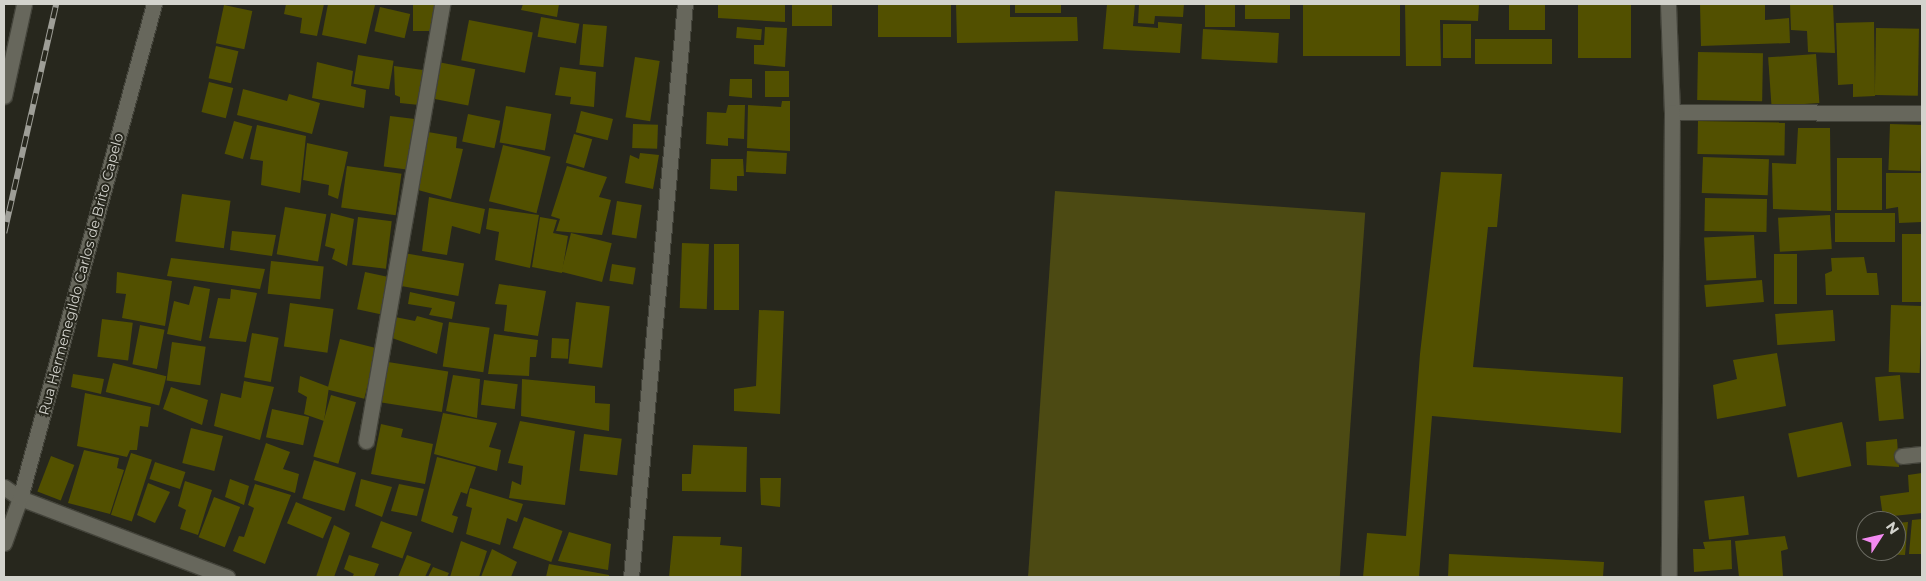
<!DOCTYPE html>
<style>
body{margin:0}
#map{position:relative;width:1926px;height:581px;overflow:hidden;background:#27271d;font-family:Montserrat,sans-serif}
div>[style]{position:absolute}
.green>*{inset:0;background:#4c4a13;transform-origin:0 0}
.building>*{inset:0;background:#525000;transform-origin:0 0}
.roads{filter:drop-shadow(1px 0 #43433a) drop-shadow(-1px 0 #43433a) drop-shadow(0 1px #43433a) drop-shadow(0 -1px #43433a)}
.lane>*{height:15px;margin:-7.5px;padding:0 7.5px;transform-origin:7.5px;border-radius:7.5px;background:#67675c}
.street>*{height:15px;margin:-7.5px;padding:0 7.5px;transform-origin:7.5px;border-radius:7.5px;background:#67675c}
.rail>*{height:5.5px;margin-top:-2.75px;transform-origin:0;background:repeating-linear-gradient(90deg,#27271d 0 11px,#9e9e97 0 22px);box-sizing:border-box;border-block:1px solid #9e9e97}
span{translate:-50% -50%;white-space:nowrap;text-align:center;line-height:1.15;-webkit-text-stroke:4px #27271d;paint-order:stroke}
.street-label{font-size:14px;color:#d3d3cd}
.frame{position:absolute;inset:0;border:5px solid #d3d3cd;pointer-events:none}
.north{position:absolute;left:1856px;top:511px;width:50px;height:50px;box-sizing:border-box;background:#27271d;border:1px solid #6c6c63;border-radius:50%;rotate:55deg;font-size:14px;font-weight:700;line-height:20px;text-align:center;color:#d3d3cd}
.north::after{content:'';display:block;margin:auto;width:18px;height:22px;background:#f38af1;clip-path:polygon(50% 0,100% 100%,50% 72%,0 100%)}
</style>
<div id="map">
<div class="green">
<i style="left:1055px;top:191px;width:311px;height:387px;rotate:4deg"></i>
</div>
<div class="building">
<i style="clip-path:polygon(286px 4px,324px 4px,317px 36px,300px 33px,302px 18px,284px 14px)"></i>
<i style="clip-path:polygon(328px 4px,375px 5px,366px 44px,322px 35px)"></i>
<i style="left:413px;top:4px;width:23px;height:27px"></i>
<i style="clip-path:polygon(523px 4px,559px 4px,557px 17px,521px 10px)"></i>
<i style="clip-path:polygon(718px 4px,785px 4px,785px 22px,718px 18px)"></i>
<i style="left:792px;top:4px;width:40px;height:22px"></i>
<i style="left:878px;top:4px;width:73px;height:33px"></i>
<i style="clip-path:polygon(956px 4px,1010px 4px,1010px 17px,1077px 17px,1078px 41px,957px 43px)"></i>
<i style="left:1015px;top:4px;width:46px;height:9px"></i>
<i style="clip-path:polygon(1107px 4px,1135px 4px,1133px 26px,1158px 28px,1158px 22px,1182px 24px,1180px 53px,1103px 49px)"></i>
<i style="clip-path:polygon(1139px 4px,1184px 4px,1183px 17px,1155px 16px,1154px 24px,1138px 23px)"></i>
<i style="left:1205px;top:4px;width:30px;height:23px"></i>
<i style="left:1245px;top:4px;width:45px;height:15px"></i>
<i style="left:1303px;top:4px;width:97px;height:52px"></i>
<i style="clip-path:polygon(1405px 4px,1479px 4px,1478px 21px,1440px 20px,1441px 66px,1406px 66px)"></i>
<i style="left:1509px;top:4px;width:36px;height:26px"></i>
<i style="left:1578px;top:4px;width:53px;height:54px"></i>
<i style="clip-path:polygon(1700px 4px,1765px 4px,1765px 20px,1789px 18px,1790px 43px,1701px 46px)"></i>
<i style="clip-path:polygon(1790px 4px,1833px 4px,1835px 53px,1808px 52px,1807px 31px,1791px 30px)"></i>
<i style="left:224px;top:5px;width:29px;height:39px;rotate:12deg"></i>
<i style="left:380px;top:7px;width:31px;height:25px;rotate:13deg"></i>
<i style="left:541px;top:17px;width:39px;height:20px;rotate:10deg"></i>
<i style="left:469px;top:20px;width:65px;height:41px;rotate:11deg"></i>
<i style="clip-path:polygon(1874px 22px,1875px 96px,1853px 97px,1853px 84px,1838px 85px,1836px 23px)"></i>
<i style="left:583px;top:24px;width:24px;height:41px;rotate:5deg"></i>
<i style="left:1443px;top:24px;width:28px;height:34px"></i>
<i style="left:737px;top:27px;width:25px;height:11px;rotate:5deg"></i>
<i style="clip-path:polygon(765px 27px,787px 28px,785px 67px,754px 64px,754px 45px,764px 45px)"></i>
<i style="left:1876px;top:28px;width:43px;height:67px;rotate:1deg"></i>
<i style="left:1203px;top:29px;width:76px;height:30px;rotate:3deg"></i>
<i style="left:1552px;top:39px;width:25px;height:77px;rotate:90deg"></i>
<i style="left:216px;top:46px;width:23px;height:33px;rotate:13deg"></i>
<i style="left:1698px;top:52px;width:65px;height:48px;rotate:1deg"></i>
<i style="left:1816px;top:54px;width:49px;height:48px;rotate:86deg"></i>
<i style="left:358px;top:55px;width:36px;height:29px;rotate:9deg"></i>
<i style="left:635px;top:57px;width:25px;height:61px;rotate:9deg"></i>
<i style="clip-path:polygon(317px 62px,353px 71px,351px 86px,366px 90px,364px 108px,312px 98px)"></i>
<i style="left:438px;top:62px;width:38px;height:37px;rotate:11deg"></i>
<i style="clip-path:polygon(394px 66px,423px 70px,419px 105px,400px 103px,400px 97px,395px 95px)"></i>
<i style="clip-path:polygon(560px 67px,596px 72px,594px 107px,570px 104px,571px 97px,555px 95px)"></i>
<i style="left:765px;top:71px;width:24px;height:26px"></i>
<i style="clip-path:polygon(730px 79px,752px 79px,752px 98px,729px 96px)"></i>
<i style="left:209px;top:82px;width:25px;height:31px;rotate:14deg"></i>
<i style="clip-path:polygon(243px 89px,287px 101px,289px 94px,320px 103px,312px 134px,237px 115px)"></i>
<i style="clip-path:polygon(782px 101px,790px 101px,790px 151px,747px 148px,748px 105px,781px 107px)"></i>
<i style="clip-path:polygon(728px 105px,745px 105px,744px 139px,728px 138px,728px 146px,706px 144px,707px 112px,726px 113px)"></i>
<i style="left:506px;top:106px;width:46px;height:37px;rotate:10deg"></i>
<i style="left:581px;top:111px;width:33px;height:22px;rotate:14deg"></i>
<i style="left:468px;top:114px;width:33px;height:28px;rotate:12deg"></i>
<i style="left:390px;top:116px;width:25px;height:51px;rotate:7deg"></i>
<i style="left:234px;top:121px;width:19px;height:34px;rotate:16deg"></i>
<i style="left:1698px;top:121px;width:87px;height:33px;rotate:1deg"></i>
<i style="left:633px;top:124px;width:25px;height:24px;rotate:2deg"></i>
<i style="left:1890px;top:124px;width:32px;height:46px;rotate:2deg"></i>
<i style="clip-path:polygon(257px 125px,306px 136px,300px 193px,261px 185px,263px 161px,250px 159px)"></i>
<i style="clip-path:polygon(1798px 128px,1830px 128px,1831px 211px,1773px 209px,1772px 163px,1796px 164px)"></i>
<i style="clip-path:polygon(428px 132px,457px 137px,456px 148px,463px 149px,451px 199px,418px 190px)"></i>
<i style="left:574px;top:134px;width:19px;height:30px;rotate:16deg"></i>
<i style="clip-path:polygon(307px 143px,348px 152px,338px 199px,328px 195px,329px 185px,303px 180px)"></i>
<i style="left:503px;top:145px;width:49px;height:58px;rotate:14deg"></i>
<i style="left:747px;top:151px;width:40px;height:21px;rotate:3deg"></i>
<i style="clip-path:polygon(640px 153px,659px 155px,653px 189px,625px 183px,630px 155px,639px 159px)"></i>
<i style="left:1703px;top:157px;width:66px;height:36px;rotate:2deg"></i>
<i style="left:1837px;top:158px;width:45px;height:52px"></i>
<i style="clip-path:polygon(711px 159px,743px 159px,744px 176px,737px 176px,737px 191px,710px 189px)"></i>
<i style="left:347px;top:166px;width:55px;height:42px;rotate:8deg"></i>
<i style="clip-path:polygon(567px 166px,607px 177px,599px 197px,611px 200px,602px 235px,556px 231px,560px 219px,551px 216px)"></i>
<i style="clip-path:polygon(1441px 172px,1502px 174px,1497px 227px,1488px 227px,1473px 367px,1623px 377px,1621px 433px,1432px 416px,1419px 577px,1363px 577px,1367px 533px,1406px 536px,1420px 354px)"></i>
<i style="clip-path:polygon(1886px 173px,1922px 173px,1922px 222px,1899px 223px,1898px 207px,1886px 209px)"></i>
<i style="left:182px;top:194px;width:49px;height:48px;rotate:8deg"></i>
<i style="clip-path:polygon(429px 197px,485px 209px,480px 234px,452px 226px,447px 255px,422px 251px)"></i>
<i style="left:1705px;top:198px;width:62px;height:33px;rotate:1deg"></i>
<i style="left:617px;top:201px;width:25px;height:34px;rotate:9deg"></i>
<i style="left:285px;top:207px;width:42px;height:48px;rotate:10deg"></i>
<i style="clip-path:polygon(489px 208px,539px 215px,530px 268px,495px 260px,499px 232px,486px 229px)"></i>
<i style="clip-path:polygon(331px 213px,354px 219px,347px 266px,332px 259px,335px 249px,325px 246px)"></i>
<i style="left:1835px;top:213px;width:60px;height:29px"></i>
<i style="left:1830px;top:215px;width:34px;height:52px;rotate:87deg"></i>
<i style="left:358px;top:217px;width:34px;height:48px;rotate:7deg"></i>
<i style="clip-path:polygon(540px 217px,557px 220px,553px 233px,568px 236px,562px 273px,532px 267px)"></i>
<i style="clip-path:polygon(232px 231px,276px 235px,272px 256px,230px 250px)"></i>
<i style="left:571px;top:233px;width:42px;height:40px;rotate:14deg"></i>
<i style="left:1902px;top:234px;width:20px;height:68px"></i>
<i style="left:1754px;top:235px;width:43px;height:50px;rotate:87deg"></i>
<i style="left:682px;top:243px;width:27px;height:65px;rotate:2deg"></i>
<i style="left:714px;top:244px;width:25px;height:66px"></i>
<i style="left:404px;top:253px;width:61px;height:33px;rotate:10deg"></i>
<i style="left:1774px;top:254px;width:23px;height:50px"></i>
<i style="clip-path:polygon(1864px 257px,1867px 273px,1877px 273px,1879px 295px,1826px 295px,1825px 274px,1832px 271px,1831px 258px)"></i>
<i style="clip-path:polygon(171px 258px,265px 269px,260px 289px,167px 276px)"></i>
<i style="left:271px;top:261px;width:53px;height:33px;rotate:6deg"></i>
<i style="left:612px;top:264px;width:24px;height:17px;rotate:9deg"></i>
<i style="clip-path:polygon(117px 272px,172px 281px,165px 326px,122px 318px,126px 294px,116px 293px)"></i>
<i style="left:365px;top:272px;width:24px;height:38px;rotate:12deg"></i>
<i style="left:1762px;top:280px;width:22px;height:58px;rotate:85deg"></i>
<i style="clip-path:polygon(499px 284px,546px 291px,538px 336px,504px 331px,507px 305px,495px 304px)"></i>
<i style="clip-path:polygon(194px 286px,210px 289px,201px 341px,167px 334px,174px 301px,189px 305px)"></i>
<i style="clip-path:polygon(231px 289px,257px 293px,246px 342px,209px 338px,218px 298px,230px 299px)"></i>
<i style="clip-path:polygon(410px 292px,455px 302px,452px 319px,429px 315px,432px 308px,408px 304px)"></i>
<i style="left:576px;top:302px;width:34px;height:62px;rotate:7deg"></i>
<i style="left:290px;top:303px;width:44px;height:44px;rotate:8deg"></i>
<i style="left:1891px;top:305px;width:31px;height:67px;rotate:2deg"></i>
<i style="clip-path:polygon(759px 310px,784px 311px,780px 414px,734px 411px,734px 389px,756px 386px)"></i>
<i style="left:1833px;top:310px;width:31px;height:58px;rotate:86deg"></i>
<i style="clip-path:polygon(417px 316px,443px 323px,437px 354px,392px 338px,395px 317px,415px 321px)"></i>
<i style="left:102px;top:319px;width:31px;height:38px;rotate:7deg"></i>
<i style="left:449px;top:322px;width:41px;height:45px;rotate:8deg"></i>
<i style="left:140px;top:325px;width:25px;height:40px;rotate:11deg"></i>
<i style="left:252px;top:333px;width:27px;height:45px;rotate:10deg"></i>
<i style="clip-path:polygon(494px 334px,538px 340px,536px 357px,530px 357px,529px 376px,488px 374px)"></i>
<i style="left:552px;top:338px;width:17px;height:20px;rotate:3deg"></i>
<i style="left:340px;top:339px;width:38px;height:52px;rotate:14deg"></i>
<i style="left:172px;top:342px;width:34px;height:39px;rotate:8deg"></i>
<i style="clip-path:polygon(1777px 353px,1786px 406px,1717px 419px,1713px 385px,1737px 379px,1733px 360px)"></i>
<i style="left:388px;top:362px;width:61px;height:41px;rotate:9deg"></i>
<i style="left:113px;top:363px;width:55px;height:30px;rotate:14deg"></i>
<i style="clip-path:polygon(73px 374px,104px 379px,101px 394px,71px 387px)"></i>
<i style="clip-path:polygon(453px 375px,480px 379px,477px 418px,446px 411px)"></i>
<i style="left:1900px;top:375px;width:44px;height:25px;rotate:85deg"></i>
<i style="clip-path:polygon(300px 376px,329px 387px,324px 421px,304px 414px,307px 397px,298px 392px)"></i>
<i style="clip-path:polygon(522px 379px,595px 386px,595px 403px,610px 404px,609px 431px,521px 416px)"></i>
<i style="left:484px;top:380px;width:34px;height:25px;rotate:7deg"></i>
<i style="clip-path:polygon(244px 381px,274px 387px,260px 440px,214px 426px,221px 393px,241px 398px)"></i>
<i style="clip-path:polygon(171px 387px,208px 400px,202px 425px,163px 409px)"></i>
<i style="clip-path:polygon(85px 393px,151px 407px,148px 427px,140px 426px,137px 450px,130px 450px,127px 457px,77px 446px)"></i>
<i style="left:331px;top:395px;width:26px;height:64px;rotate:16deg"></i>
<i style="left:272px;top:409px;width:38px;height:29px;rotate:12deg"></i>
<i style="clip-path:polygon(443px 413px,497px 423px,489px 447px,501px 450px,497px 471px,434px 454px)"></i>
<i style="clip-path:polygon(520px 421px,575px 431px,565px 505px,509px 498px,512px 481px,521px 485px,523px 466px,508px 463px)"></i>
<i style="left:1842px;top:422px;width:45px;height:55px;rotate:78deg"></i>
<i style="clip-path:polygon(381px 424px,403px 429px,401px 437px,433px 444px,425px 484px,371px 474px)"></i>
<i style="left:191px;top:428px;width:33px;height:36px;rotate:14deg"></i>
<i style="left:584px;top:434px;width:38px;height:37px;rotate:7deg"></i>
<i style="clip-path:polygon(1897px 439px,1899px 467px,1867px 465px,1866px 442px)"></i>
<i style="clip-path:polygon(266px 443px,290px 452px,283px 469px,299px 474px,295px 493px,254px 480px)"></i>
<i style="clip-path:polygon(693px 445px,747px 447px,746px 492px,682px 491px,682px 474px,691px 474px)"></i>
<i style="clip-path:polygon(84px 450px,119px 458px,117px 468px,124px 470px,110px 514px,68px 503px)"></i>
<i style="left:131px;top:453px;width:22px;height:65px;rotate:18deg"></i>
<i style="left:51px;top:456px;width:25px;height:38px;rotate:21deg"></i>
<i style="clip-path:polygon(437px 457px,476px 467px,467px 494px,461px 492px,452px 515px,458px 517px,453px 533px,421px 521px)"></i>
<i style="left:314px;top:460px;width:44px;height:40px;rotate:17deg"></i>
<i style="left:155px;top:462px;width:32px;height:18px;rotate:18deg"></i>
<i style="clip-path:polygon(1922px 473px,1922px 513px,1883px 517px,1880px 496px,1909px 492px,1908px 475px)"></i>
<i style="clip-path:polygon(760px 478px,781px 478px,780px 507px,761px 505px)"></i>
<i style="clip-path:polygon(230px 479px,249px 486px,244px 505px,225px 497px)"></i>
<i style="clip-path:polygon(361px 479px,392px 487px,382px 517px,355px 506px)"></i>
<i style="clip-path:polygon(185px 481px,212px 490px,198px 535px,180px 529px,186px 510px,178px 506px)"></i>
<i style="clip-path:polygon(148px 483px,170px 492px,155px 523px,137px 515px)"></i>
<i style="clip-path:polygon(255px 484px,291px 495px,265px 564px,233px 551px,239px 536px,244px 537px,254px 508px,248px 505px)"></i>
<i style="clip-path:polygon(399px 484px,424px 489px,417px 516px,391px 511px)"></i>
<i style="clip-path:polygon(470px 488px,523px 504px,517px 522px,507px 518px,500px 545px,466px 534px,472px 508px,466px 506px)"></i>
<i style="left:1744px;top:496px;width:39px;height:40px;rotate:83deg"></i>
<i style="left:214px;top:497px;width:28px;height:43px;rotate:21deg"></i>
<i style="left:296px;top:502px;width:39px;height:23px;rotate:23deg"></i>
<i style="left:524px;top:517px;width:41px;height:33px;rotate:20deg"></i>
<i style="clip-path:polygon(1922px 519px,1922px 554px,1909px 554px,1912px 520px)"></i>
<i style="left:381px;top:521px;width:33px;height:28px;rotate:20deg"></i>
<i style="clip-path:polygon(1908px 522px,1905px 555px,1873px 554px,1896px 551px,1896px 523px)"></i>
<i style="clip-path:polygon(334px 525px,350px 533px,334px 577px,316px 577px)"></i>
<i style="clip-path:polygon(569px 532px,611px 544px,608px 570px,558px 561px)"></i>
<i style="clip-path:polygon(673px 536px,721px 537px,720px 545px,742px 547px,741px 577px,669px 577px)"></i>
<i style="clip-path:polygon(1785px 536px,1788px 549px,1781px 551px,1783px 576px,1739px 577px,1735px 541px)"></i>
<i style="clip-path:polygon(1731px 540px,1732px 569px,1694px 572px,1693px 549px,1705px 549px,1703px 542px)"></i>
<i style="clip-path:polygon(461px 541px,487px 551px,479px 577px,450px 577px)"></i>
<i style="clip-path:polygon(492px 549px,517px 562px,511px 577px,481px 577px)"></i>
<i style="clip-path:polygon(1449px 554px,1604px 562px,1603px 577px,1448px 577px)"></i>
<i style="clip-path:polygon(349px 555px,379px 564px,374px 577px,352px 577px,354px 574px,344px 569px)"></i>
<i style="clip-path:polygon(407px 555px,431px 564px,425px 577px,398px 577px)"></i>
<i style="clip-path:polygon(549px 564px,609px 575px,609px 577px,546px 577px)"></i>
<i style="clip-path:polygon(433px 567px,449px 573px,447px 577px,428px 577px)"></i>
</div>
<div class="roads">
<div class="lane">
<i style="left:4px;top:96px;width:94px;rotate:-77.7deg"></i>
<i style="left:1672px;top:112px;width:250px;rotate:0.2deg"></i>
<i style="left:366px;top:441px;width:444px;rotate:-80.1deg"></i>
<i style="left:1902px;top:456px;width:20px;rotate:-6deg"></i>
<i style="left:4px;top:487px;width:19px;rotate:35deg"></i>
<i style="left:20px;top:498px;width:222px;rotate:20.9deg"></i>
<i style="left:631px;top:577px;width:576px;rotate:-84.62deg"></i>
</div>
<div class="street">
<i style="left:1668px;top:4px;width:108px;rotate:87.9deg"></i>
<i style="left:1672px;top:112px;width:465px;rotate:90.4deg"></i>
<i style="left:4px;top:543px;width:48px;rotate:-70.4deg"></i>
<i style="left:20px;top:498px;width:512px;rotate:-74.82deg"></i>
</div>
</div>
<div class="rail">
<i style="left:4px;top:233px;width:235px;rotate:-77.2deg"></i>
</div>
<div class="street-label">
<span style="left:81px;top:274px;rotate:-75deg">Rua Hermenegildo Carlos de Brito Capelo</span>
</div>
<div class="frame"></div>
<div class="north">N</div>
</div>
